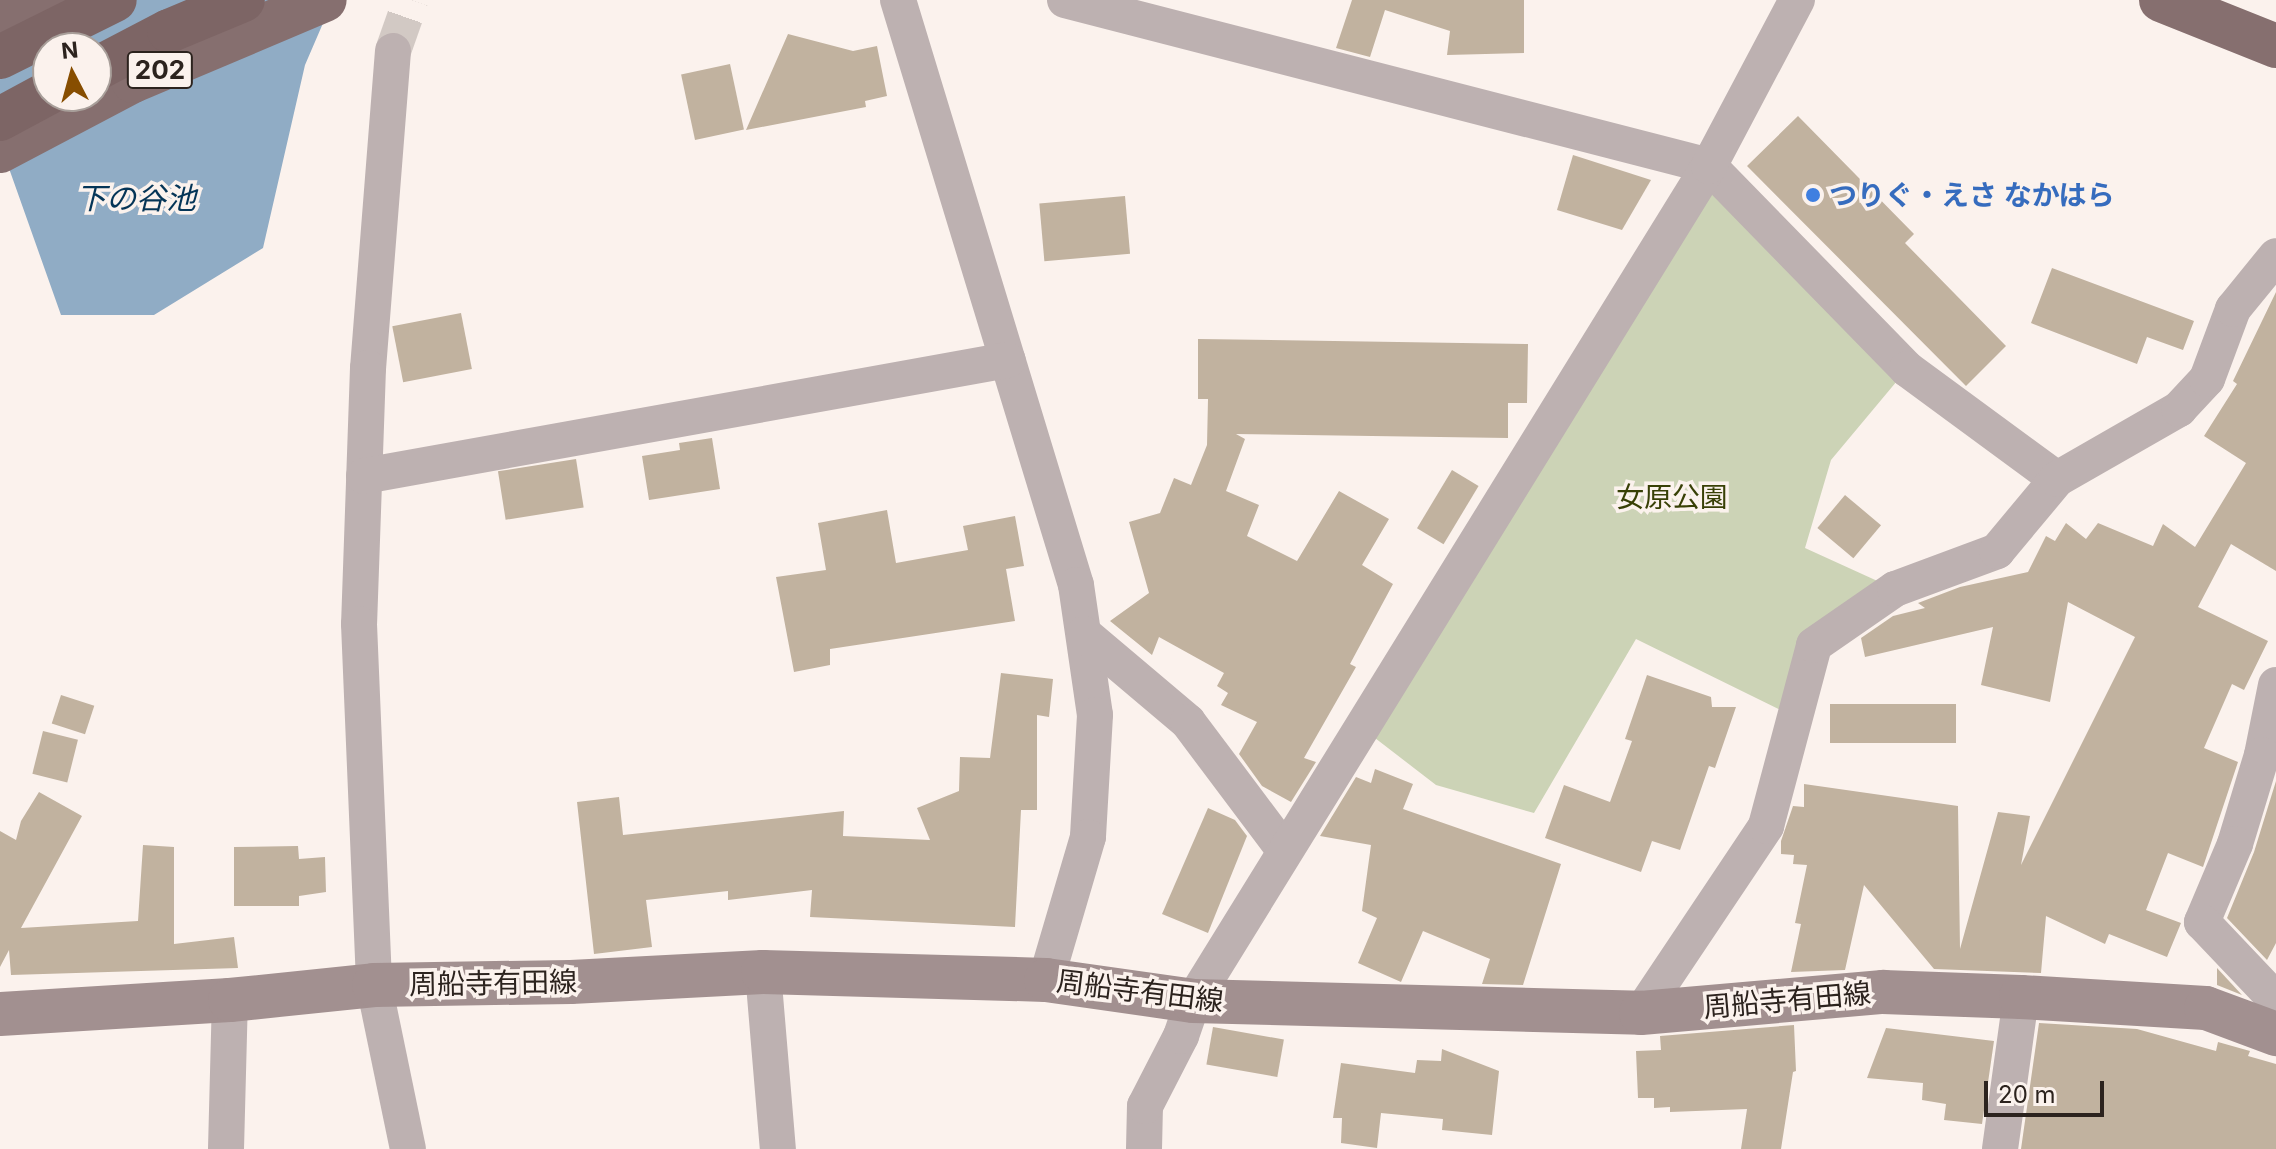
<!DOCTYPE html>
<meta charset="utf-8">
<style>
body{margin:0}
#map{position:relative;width:2276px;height:1149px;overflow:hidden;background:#fbf2ed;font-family:Inter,"Noto Sans JP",sans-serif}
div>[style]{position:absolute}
.green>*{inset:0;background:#ccd3b6}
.water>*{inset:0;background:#90acc5}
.building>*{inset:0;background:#c1b29f;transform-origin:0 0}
.minor-tunnel>*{height:36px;margin-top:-18px;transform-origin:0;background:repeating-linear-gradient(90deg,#d2c9c4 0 36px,transparent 0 54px)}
.minor>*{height:36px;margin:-18px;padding:0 18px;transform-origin:18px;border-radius:18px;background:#bdb1b1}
.secondary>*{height:44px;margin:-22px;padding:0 22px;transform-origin:22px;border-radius:22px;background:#a29090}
.trunk>*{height:44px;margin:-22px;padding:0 22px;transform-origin:22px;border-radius:22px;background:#866f6f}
.motorway>*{height:44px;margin:-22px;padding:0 22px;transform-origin:22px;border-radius:22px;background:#7d6565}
.dots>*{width:22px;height:22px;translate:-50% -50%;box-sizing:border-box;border:4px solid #fbf2ed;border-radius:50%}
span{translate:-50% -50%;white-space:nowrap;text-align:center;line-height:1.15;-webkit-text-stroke:7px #fbf2ed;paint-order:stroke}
.shield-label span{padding:2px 6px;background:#fbf2ed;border:2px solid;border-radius:6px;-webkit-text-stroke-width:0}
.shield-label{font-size:26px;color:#2c231e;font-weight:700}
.shop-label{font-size:28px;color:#366cbe;font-weight:700}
.left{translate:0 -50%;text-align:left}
.park-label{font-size:28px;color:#384006}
.street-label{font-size:28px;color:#2c231e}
.water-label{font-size:30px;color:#053557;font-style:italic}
.north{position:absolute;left:32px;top:32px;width:80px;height:80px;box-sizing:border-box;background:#fbf2ed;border:2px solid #a89f9a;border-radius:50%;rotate:354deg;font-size:22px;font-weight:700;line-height:32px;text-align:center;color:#2c231e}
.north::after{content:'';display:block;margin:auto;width:28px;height:36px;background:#874e01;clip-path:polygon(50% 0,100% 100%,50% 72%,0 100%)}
.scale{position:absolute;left:1984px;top:1081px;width:120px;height:36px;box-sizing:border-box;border:4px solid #2c231e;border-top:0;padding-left:10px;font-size:24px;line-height:28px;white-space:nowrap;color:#2c231e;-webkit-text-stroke:6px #fbf2ed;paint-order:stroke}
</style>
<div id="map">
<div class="green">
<i style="clip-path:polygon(1709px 166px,1907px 369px,1831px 460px,1805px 548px,1895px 589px,1814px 645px,1795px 717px,1636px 639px,1534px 813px,1436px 785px,1362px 728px)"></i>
</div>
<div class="water">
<i style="clip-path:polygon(evenodd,0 0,333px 0,305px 65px,263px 248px,154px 315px,61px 315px,0 143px,0 0,48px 48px,96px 48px,96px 96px,48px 96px,48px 48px)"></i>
</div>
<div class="building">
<i style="clip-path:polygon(1352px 0,1524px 0,1524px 53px,1447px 55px,1450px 31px,1385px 10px,1370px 57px,1336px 48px)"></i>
<i style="clip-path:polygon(788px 34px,853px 51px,877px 46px,887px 96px,865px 101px,866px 107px,746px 130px)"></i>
<i style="left:730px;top:64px;width:67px;height:50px;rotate:78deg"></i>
<i style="clip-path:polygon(1798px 116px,1914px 234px,1905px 243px,2006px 346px,1966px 386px,1747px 166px)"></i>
<i style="clip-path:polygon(1573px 155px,1651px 180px,1622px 230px,1557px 210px)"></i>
<i style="left:1125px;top:196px;width:58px;height:86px;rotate:85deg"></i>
<i style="clip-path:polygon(2052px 268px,2194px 321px,2183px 350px,2147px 337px,2137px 364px,2031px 323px)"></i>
<i style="clip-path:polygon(2276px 292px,2276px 571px,2231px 544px,2198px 607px,2268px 641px,2244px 690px,2232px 684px,2204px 748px,2238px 762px,2203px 867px,2168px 853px,2146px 910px,2181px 923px,2167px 957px,2109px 934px,2105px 944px,2046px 916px,2041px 973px,1934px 969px,1864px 885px,1845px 970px,1791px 972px,1801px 924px,1795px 923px,1807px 865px,1793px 864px,1794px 855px,1781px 854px,1781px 841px,1793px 806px,1804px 807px,1804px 784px,1958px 806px,1960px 949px,1998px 812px,2030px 816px,2021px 865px,2135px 637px,2068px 602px,2050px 702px,1981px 685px,1993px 627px,1865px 657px,1861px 638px,1893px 616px,1925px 608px,1918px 603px,1960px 587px,2028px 572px,2046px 536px,2055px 541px,2066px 523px,2086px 539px,2098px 523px,2153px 546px,2163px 524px,2195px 547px,2246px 463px,2204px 436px,2237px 384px,2233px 381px)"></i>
<i style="left:461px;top:313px;width:57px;height:70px;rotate:79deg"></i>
<i style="clip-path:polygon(1198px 339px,1528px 344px,1527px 403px,1508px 403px,1508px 438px,1236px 434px,1245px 439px,1226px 491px,1259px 505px,1247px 536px,1297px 561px,1339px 491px,1389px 519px,1362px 565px,1393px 584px,1350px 664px,1356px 667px,1304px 758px,1316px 762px,1291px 802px,1262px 786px,1239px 754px,1257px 722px,1221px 705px,1228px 693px,1217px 686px,1224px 673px,1159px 637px,1152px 655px,1110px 621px,1149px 593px,1129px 522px,1160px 513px,1174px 478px,1191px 485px,1207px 445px,1208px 399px,1198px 399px)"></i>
<i style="clip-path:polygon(712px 438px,720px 489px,649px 500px,642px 456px,680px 450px,679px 443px)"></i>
<i style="left:576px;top:459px;width:49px;height:79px;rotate:81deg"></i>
<i style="left:1452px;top:470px;width:31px;height:68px;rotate:31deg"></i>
<i style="left:1845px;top:495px;width:47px;height:43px;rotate:40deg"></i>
<i style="clip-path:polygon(887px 510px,896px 563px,968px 550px,963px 526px,1015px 516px,1024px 566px,1006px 569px,1015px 621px,830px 649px,830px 665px,794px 672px,776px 577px,826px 570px,818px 523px)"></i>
<i style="clip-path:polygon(1001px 673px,1053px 679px,1049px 717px,1037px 715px,1037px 810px,1021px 810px,1015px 927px,810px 917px,812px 890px,728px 900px,728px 891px,646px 900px,652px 947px,594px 954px,577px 802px,619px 797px,623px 835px,844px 811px,843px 836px,930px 840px,917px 808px,959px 791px,960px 757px,990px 758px)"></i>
<i style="clip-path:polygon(1647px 675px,1711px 697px,1712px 707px,1736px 707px,1715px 768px,1709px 766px,1680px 850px,1652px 841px,1641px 872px,1545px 838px,1564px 785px,1610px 802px,1632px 741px,1625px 739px)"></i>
<i style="left:61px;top:695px;width:35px;height:30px;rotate:18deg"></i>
<i style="left:1956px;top:704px;width:39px;height:126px;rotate:90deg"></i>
<i style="left:43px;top:731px;width:36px;height:44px;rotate:14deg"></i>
<i style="clip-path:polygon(1375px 769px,1413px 784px,1403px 809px,1561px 864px,1523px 985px,1482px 984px,1490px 959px,1423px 931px,1401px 982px,1358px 963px,1377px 918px,1362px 911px,1371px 845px,1320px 836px,1356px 777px,1371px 783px)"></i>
<i style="clip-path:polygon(2276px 781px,2276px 943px,2267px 960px,2227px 918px,2254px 852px)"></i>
<i style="clip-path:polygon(39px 792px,82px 816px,21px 928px,138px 921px,143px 845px,174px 847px,174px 944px,234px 937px,238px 968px,11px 975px,9px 950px,0 967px,0 831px,16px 840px,21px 821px)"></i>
<i style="clip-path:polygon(1208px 808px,1235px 820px,1247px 836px,1208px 933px,1162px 914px)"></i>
<i style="clip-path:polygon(298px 846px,299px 859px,325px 857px,326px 892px,299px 896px,299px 906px,234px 906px,234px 847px)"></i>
<i style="clip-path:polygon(2217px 968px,2242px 995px,2217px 985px)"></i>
<i style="clip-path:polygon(2039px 1023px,2137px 1029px,2216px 1051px,2218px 1042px,2250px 1051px,2248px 1056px,2276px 1064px,2276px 1149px,2021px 1149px)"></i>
<i style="clip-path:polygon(1794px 1025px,1796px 1071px,1793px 1072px,1781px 1149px,1741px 1149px,1747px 1109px,1670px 1112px,1670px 1107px,1654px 1108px,1654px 1098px,1638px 1098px,1636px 1051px,1661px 1050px,1660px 1036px)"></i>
<i style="left:1213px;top:1027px;width:72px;height:38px;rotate:10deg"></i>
<i style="clip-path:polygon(1886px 1028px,1994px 1041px,1982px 1124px,1944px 1120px,1946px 1104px,1922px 1100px,1923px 1083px,1867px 1078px)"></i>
<i style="clip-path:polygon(1442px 1049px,1499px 1071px,1492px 1135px,1442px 1130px,1443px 1119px,1381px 1113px,1377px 1148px,1341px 1143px,1342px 1118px,1333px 1118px,1341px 1063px,1415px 1073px,1417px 1060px,1441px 1061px)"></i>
</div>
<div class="minor-tunnel">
<i style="left:393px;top:51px;width:54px;rotate:-70.6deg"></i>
</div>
<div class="minor">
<i style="left:898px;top:0;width:611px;rotate:73.08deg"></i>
<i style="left:1076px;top:585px;width:131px;rotate:81.7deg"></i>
<i style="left:1095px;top:715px;width:122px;rotate:93.3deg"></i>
<i style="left:1088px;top:837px;width:149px;rotate:106.4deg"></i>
<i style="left:1065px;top:0;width:665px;rotate:14.45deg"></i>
<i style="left:1709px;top:166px;width:284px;rotate:45.7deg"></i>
<i style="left:1907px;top:369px;width:186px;rotate:36.3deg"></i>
<i style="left:393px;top:51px;width:318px;rotate:94.5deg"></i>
<i style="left:368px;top:368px;width:256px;rotate:92deg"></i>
<i style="left:359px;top:624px;width:361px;rotate:87.6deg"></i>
<i style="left:374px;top:985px;width:167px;rotate:78.3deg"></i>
<i style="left:364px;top:476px;width:654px;rotate:-10.21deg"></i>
<i style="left:1084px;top:634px;width:136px;rotate:40.2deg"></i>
<i style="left:1188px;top:722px;width:161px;rotate:53.1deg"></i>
<i style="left:2276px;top:685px;width:71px;rotate:101.3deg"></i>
<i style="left:2262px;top:755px;width:93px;rotate:106.9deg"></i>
<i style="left:2235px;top:844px;width:85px;rotate:112.9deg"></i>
<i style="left:2202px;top:922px;width:108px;rotate:46.5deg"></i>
<i style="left:763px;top:972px;width:178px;rotate:85.2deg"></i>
<i style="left:1641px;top:1013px;width:225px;rotate:-56.2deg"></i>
<i style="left:1766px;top:826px;width:187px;rotate:-75.1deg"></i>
<i style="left:1814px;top:645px;width:98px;rotate:-34.7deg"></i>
<i style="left:1895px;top:589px;width:109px;rotate:-20.4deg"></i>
<i style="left:1997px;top:551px;width:94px;rotate:-50.2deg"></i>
<i style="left:2057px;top:479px;width:141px;rotate:-29.8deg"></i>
<i style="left:2179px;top:409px;width:41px;rotate:-47deg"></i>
<i style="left:2207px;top:379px;width:75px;rotate:-69.6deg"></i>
<i style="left:2233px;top:309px;width:68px;rotate:-50.9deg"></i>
<i style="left:226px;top:1149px;width:149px;rotate:-88.5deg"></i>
<i style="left:1144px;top:1149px;width:43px;rotate:-88.7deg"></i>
<i style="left:1145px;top:1106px;width:79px;rotate:-62.8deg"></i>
<i style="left:1181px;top:1036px;width:37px;rotate:-71deg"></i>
<i style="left:1193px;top:1001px;width:982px;rotate:-58.29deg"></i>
<i style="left:1709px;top:166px;width:188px;rotate:-62.1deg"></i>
<i style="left:2000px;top:1149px;width:153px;rotate:-82.1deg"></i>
</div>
<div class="secondary">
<i style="left:0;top:1014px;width:230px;rotate:-3.5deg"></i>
<i style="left:230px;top:1000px;width:145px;rotate:-5.9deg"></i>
<i style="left:374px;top:985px;width:197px;rotate:-0.9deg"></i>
<i style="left:571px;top:982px;width:192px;rotate:-3deg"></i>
<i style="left:763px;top:972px;width:283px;rotate:1.6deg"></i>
<i style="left:1046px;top:980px;width:148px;rotate:8.1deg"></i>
<i style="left:1193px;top:1001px;width:448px;rotate:1.5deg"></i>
<i style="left:1641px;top:1013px;width:243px;rotate:-5deg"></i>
<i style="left:1883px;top:992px;width:138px;rotate:2.1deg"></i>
<i style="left:2021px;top:997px;width:185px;rotate:3.4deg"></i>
<i style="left:2206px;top:1008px;width:75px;rotate:20.4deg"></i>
</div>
<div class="trunk">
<i style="left:2161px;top:0;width:124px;rotate:21.8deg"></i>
<i style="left:0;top:21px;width:51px;rotate:-24.5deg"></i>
<i style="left:0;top:151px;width:150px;rotate:-27.8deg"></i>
<i style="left:133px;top:81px;width:208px;rotate:-22.9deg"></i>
</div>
<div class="motorway">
<i style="left:0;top:57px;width:128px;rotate:-26.4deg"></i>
<i style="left:96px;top:69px;width:82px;rotate:-27.5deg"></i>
<i style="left:169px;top:31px;width:80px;rotate:-22.7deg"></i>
<i style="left:0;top:119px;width:55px;rotate:-28.4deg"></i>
</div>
<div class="dots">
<i style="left:1813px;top:195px;background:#3f7fe0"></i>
</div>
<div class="shield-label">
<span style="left:160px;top:70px">202</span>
</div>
<div class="shop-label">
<span class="left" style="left:1829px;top:195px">つりぐ・えさ なかはら</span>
</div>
<div class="park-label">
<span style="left:1672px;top:497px">女原公園</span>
</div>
<div class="street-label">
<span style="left:493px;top:983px;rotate:-1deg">周船寺有田線</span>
<span style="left:1140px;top:991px;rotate:7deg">周船寺有田線</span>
<span style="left:1787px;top:1000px;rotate:-5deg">周船寺有田線</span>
</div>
<div class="water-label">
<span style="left:136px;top:198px">下の谷池</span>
</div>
<div class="north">N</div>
<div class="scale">20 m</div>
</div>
